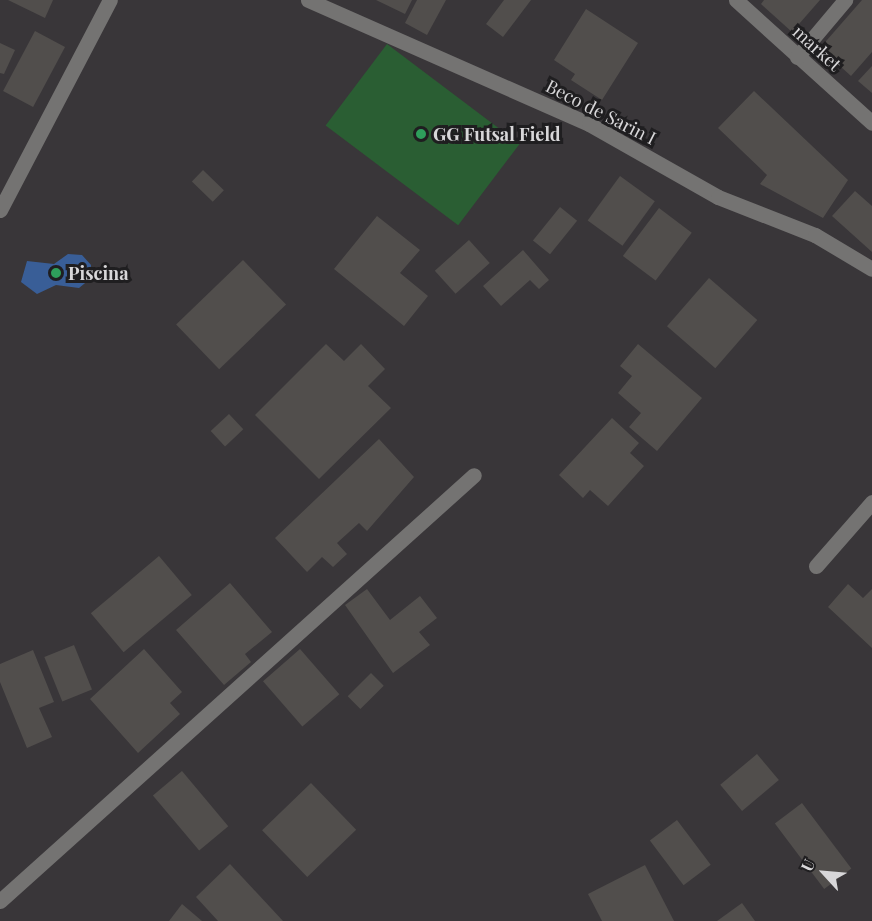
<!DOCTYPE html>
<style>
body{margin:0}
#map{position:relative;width:872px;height:921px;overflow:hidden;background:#393639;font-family:"Playfair Display",serif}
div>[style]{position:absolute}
.green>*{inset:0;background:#2a5e33;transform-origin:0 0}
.water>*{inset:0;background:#395e97}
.building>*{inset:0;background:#514e4c;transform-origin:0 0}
.minor>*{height:15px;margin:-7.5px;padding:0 7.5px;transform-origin:7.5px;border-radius:7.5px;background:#747372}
.dots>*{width:16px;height:16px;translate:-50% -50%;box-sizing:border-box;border:3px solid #1f1e20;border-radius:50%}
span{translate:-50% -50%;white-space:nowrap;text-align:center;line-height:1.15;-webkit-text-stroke:6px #1f1e20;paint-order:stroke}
.street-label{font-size:18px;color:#d8d7d9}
.poi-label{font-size:18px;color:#d8d7d9;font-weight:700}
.left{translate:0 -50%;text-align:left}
.north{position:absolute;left:794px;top:843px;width:60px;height:60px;-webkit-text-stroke:4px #1f1e20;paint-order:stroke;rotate:296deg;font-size:16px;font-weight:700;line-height:24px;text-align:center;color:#d8d7d9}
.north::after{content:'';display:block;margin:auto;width:21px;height:27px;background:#d8d7d9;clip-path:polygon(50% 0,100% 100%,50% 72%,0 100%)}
</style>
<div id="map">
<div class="green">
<i style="left:387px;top:44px;width:166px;height:102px;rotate:37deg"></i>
</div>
<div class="water">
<i style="clip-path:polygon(68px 254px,82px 255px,91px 265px,90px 279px,79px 288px,56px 285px,37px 294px,21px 282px,27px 261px,54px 264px)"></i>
</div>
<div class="building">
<i style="clip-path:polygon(8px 0,53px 0,45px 18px)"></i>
<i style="clip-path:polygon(376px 0,412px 0,405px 14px)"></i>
<i style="clip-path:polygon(417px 0,446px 0,427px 35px,405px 23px)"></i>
<i style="clip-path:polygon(504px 0,531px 0,503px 37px,486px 24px)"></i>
<i style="clip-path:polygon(764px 0,820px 0,792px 32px,761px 4px)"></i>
<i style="clip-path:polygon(862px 0,872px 0,872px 52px,851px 76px,820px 48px)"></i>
<i style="clip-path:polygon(586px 9px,638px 43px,602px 100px,571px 80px,575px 74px,554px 60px)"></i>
<i style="left:35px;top:31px;width:34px;height:68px;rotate:28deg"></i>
<i style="clip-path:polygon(0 43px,15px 50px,4px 74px,0 73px)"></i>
<i style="clip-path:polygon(872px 66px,872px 93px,858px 81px)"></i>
<i style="clip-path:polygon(754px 91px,848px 180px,823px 218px,760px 184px,767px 175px,718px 128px)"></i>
<i style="left:203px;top:170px;width:29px;height:16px;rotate:44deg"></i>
<i style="left:620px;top:176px;width:43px;height:55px;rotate:36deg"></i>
<i style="clip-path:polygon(855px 191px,872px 206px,872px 252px,832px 216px)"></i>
<i style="left:560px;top:207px;width:22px;height:43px;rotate:39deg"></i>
<i style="left:659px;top:208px;width:41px;height:60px;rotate:37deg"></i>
<i style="clip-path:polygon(377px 216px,420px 250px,400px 273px,428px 296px,404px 326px,334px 269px)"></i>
<i style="left:469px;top:240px;width:31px;height:46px;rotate:48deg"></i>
<i style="clip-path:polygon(523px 250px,549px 280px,539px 289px,530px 280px,501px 306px,483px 286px)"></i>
<i style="left:243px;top:260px;width:62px;height:93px;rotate:46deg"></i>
<i style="left:709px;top:278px;width:64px;height:64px;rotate:41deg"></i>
<i style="clip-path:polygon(326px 344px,344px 361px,361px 344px,385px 369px,368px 386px,391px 408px,319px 479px,255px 415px)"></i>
<i style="clip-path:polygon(638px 344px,702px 398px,657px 451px,629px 427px,641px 413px,618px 393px,632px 376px,620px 366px)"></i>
<i style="left:229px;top:414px;width:21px;height:25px;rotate:47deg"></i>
<i style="clip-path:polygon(612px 418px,639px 443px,630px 453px,644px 466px,608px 506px,590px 490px,583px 498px,559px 475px)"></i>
<i style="clip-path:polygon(379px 439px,414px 477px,367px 531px,359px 523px,337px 543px,347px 554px,333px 567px,322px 557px,307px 572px,275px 538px)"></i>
<i style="left:159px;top:556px;width:51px;height:89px;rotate:50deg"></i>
<i style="clip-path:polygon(230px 583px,272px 632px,245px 654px,251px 662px,224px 685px,176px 630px)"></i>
<i style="clip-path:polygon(848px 584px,863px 598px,872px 589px,872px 648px,828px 607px)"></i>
<i style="clip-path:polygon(367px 589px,390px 620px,420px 596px,437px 618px,419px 632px,430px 645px,393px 673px,345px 605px)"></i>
<i style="left:74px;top:645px;width:48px;height:32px;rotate:68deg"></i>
<i style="clip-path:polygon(144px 649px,182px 692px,170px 703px,180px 714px,138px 753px,90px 699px)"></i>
<i style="left:300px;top:649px;width:60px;height:49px;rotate:49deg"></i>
<i style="clip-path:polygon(33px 650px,54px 702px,39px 708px,52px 737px,27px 748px,0 682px,0 664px)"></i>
<i style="left:371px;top:673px;width:18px;height:33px;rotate:45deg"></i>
<i style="left:757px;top:754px;width:34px;height:48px;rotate:50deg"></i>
<i style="left:182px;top:771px;width:72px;height:38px;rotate:50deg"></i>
<i style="left:311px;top:783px;width:65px;height:68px;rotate:46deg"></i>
<i style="left:802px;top:803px;width:82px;height:34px;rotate:53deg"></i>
<i style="left:677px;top:820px;width:56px;height:34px;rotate:53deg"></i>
<i style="clip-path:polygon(230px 864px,283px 921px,218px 921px,196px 897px)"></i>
<i style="clip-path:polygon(645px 865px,674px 921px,602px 921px,588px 894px)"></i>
<i style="clip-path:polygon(742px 903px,755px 921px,717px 921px)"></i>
<i style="clip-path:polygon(182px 904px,202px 921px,169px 921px)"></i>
</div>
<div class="minor">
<i style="left:308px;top:0;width:307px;rotate:23.8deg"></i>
<i style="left:589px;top:124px;width:148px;rotate:29.5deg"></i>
<i style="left:718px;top:197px;width:104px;rotate:21.4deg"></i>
<i style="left:815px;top:235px;width:66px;rotate:30.8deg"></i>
<i style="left:736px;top:0;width:183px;rotate:42.1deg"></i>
<i style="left:797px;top:57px;width:75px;rotate:-49.9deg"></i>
<i style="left:0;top:210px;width:237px;rotate:-62.4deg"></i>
<i style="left:816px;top:566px;width:85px;rotate:-48.8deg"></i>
<i style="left:0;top:901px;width:637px;rotate:-41.95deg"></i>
</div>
<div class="dots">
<i style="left:421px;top:134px;background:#2e9e5b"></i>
<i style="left:56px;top:273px;background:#2e9e5b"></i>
</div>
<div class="street-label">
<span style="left:817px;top:48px;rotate:42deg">market</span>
<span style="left:601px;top:112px;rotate:27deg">Beco de Sarin I</span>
</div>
<div class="poi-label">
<span class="left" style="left:433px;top:134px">GG Futsal Field</span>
<span class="left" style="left:68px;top:273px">Piscina</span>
</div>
<div class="north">U</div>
</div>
